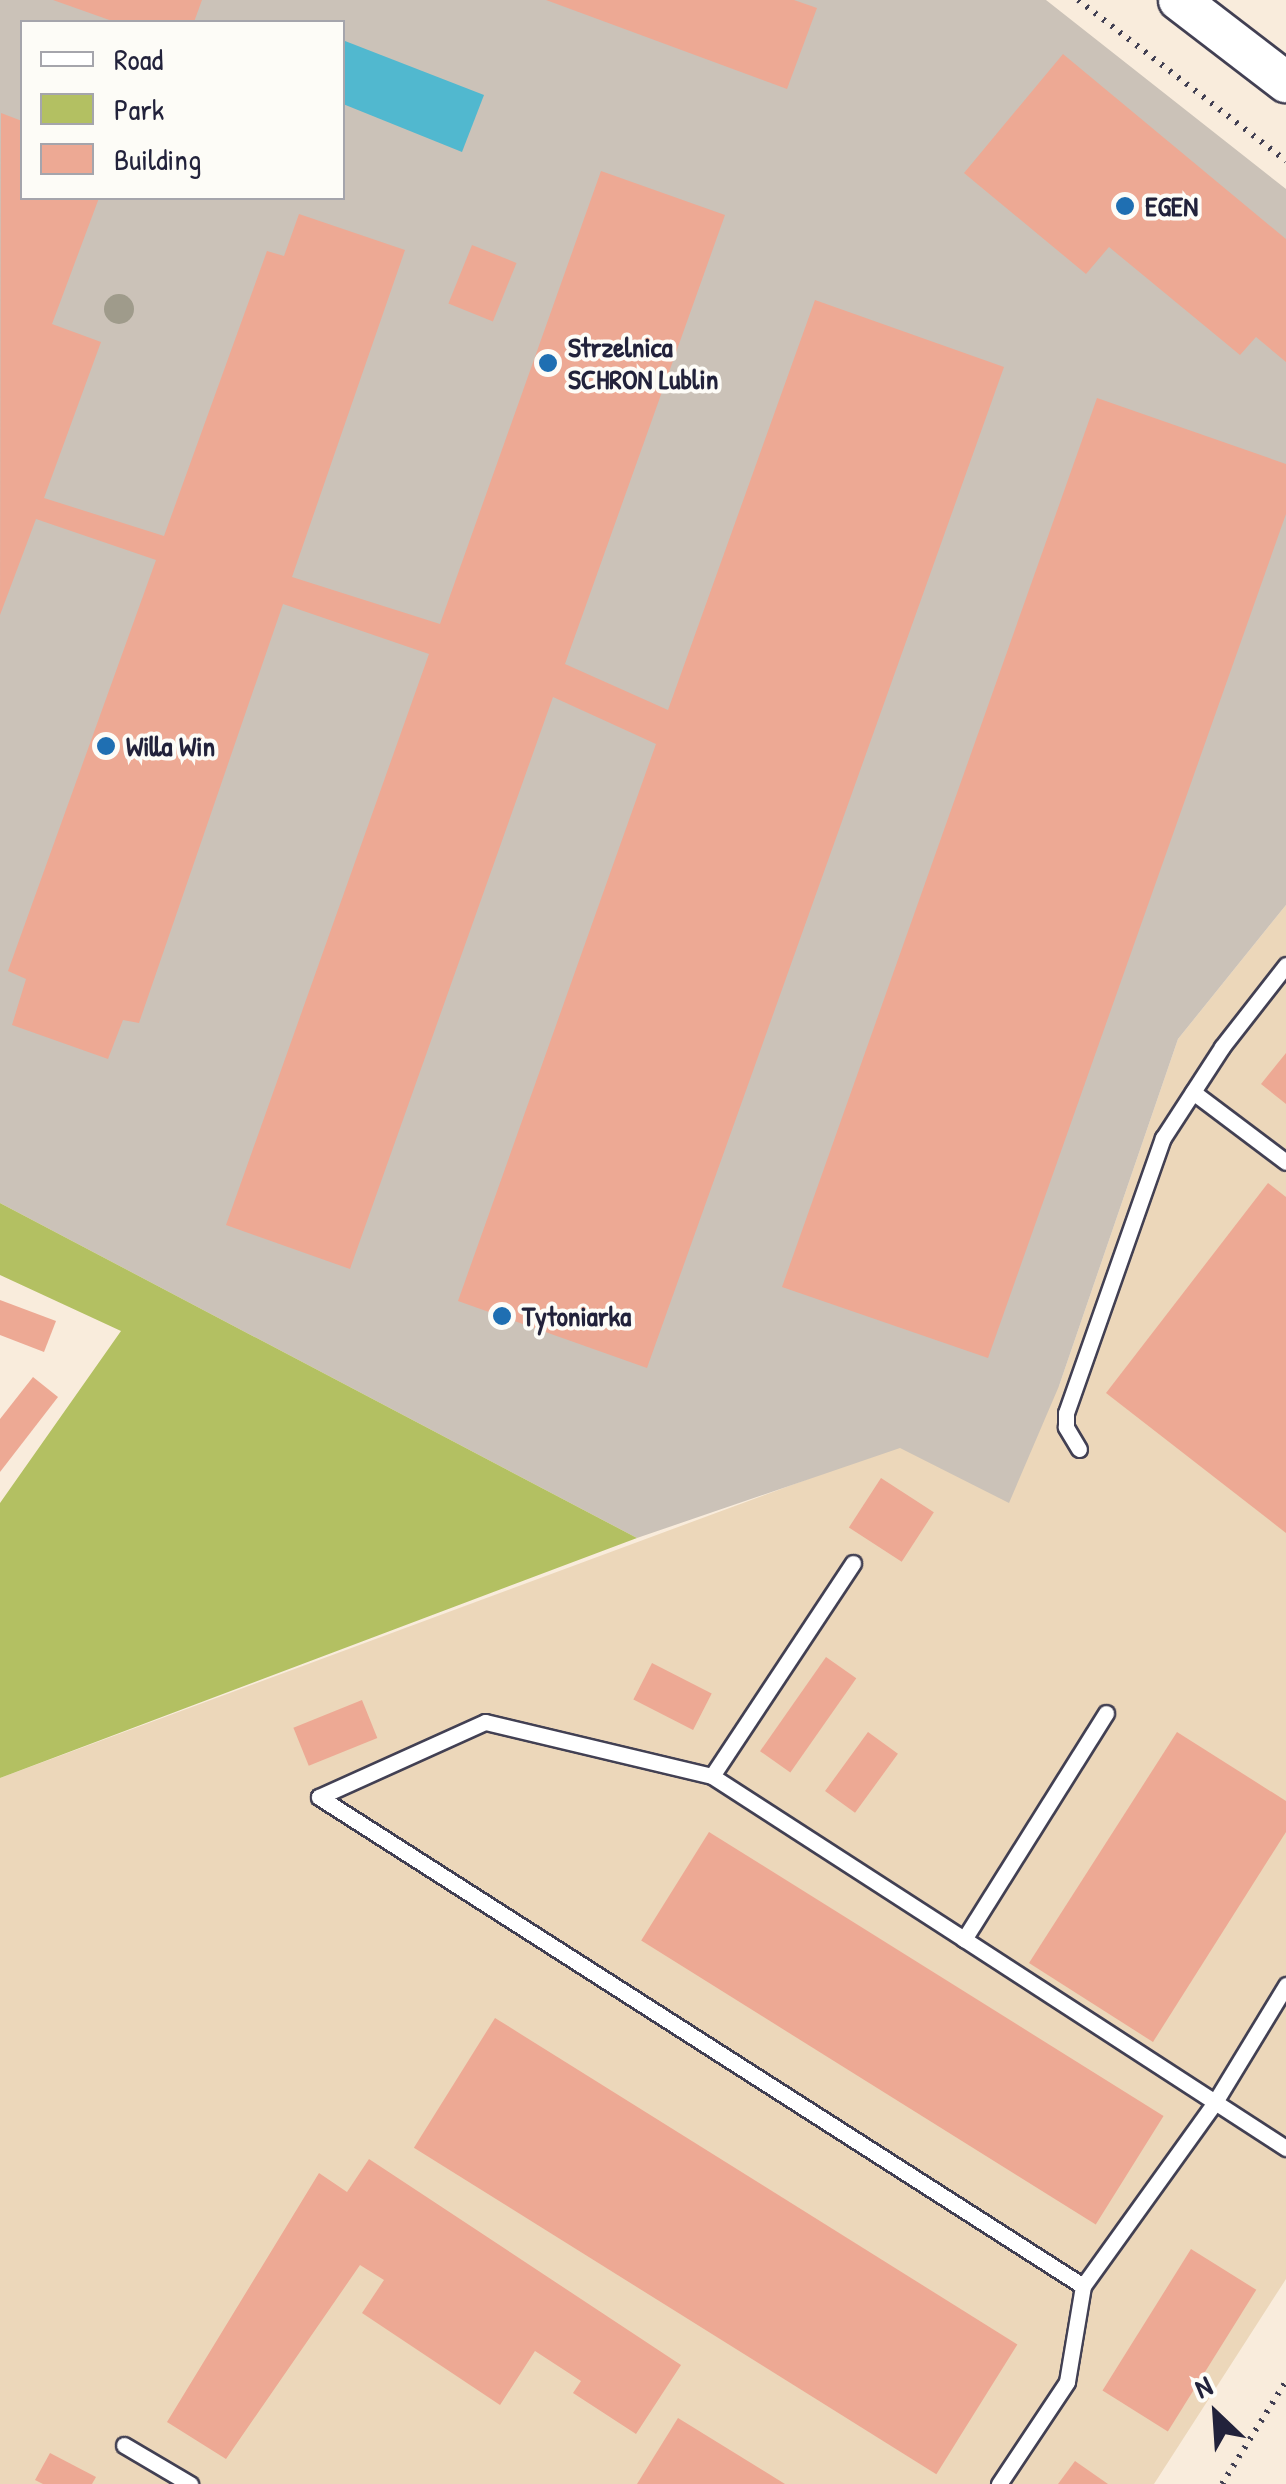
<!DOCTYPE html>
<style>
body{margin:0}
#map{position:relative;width:1286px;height:2484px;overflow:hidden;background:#f9ecdc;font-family:"Patrick Hand",sans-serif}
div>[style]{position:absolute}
.built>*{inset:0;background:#ecd7ba}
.industrial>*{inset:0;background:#cbc2b8}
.green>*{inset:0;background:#b3c062}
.water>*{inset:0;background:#51b8cf}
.building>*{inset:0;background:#eda994;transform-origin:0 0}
.path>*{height:6px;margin-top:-3px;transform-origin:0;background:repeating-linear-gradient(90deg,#424053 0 2.5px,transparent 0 10.5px)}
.roads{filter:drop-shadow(2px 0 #424053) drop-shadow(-2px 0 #424053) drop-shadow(0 2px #424053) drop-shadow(0 -2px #424053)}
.service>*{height:15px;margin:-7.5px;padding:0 7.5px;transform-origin:7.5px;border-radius:7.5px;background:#fff}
.tertiary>*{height:40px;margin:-20px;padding:0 20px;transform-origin:20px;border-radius:20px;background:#fff}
.trees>*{width:30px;height:30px;margin:-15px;border-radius:50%;background:#9f9b8b}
.dots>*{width:28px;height:28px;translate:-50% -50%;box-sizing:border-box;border:5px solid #fdfcf7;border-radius:50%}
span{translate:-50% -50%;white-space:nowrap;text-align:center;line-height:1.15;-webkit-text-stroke:8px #fdfcf7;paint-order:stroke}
.poi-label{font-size:28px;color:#22223b;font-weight:700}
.left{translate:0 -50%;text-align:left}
.legend{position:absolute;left:20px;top:20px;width:325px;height:180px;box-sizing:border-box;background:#fdfcf7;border:2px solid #a5a5ac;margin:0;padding:12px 18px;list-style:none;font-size:30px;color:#22223b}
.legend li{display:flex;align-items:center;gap:20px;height:50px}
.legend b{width:50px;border:2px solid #a5a5ac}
.north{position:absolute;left:1166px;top:2364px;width:100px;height:100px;-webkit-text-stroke:8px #fdfcf7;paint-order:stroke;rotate:335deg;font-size:28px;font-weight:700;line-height:40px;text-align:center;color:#22223b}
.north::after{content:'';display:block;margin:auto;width:35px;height:45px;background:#22223b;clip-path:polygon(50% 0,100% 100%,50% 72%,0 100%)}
</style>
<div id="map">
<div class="built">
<i style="clip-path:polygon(1286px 905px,1286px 2279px,1154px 2484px,0 2484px,0 1778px,1059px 1386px,1178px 1039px)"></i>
</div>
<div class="industrial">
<i style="clip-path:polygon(evenodd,0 0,1046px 0,1286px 189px,1286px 905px,1178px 1039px,1059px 1386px,1009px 1503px,900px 1448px,637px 1538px,0 1203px,0 0,22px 22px,342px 22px,342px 198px,22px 198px,22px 22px)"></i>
</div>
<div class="green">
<i style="clip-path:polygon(0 1203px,637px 1538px,0 1778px,0 1503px,121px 1331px,0 1275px)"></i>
</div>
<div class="water">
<i style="clip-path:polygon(345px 41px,484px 95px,462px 152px,343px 104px)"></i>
</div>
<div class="building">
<i style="clip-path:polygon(53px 0,202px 0,194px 22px,115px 22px)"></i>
<i style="clip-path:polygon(546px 0,794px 0,817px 8px,787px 89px)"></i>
<i style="clip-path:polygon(1063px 54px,1286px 239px,1286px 362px,1256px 337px,1240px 355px,1109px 247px,1086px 274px,964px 173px)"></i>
<i style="clip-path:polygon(1px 113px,22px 121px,22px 198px,99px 198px,52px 324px,101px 342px,44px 498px,164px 536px,267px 251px,284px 256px,299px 214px,405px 250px,292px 577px,440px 624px,601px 171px,725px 215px,565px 664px,668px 710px,815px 300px,1004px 367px,647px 1368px,458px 1301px,656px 744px,553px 697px,350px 1269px,226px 1225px,429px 654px,283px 604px,139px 1023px,123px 1020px,108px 1059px,12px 1025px,26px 979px,8px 971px,156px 560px,36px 519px,0 615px)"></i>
<i style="left:472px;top:245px;width:48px;height:63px;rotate:22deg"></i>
<i style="clip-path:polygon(1097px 398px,1286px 464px,1286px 514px,988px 1358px,782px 1287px)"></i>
<i style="clip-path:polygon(1286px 1053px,1286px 1104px,1261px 1084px)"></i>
<i style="clip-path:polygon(1268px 1183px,1286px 1197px,1286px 1533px,1106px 1393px)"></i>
<i style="clip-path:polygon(0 1300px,56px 1321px,44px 1352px,0 1335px)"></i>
<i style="clip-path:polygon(33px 1377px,58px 1397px,0 1472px,0 1419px)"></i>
<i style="left:881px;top:1478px;width:63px;height:59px;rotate:33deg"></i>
<i style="left:826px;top:1657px;width:37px;height:115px;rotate:35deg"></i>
<i style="left:652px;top:1663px;width:67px;height:41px;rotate:27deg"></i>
<i style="left:362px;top:1700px;width:41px;height:74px;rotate:68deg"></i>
<i style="left:868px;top:1732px;width:37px;height:73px;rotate:36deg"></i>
<i style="clip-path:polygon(1177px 1732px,1286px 1801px,1286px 1832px,1153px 2042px,1029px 1963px)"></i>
<i style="left:709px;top:1832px;width:536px;height:128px;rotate:32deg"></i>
<i style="left:495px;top:2018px;width:616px;height:153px;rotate:32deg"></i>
<i style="clip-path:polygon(369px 2159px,681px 2365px,636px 2434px,573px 2393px,581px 2381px,535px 2351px,500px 2405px,362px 2313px,384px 2280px,360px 2265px,226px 2459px,167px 2422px,319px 2173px,347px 2192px)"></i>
<i style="left:1191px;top:2249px;width:77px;height:167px;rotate:32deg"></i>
<i style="clip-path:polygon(678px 2418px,785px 2484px,637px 2484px)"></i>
<i style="clip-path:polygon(50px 2453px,96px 2477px,92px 2484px,43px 2484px,35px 2480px)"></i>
<i style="clip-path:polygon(1075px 2461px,1108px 2484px,1058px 2484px)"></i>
</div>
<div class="path">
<i style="left:1078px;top:0;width:263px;rotate:37.7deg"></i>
<i style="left:1222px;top:2484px;width:121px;rotate:-58.1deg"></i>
</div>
<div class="roads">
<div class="service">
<i style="left:1193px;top:1092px;width:116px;rotate:37deg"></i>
<i style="left:1079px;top:1449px;width:26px;rotate:-121deg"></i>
<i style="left:1066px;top:1427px;width:14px;rotate:-90deg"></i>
<i style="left:1066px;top:1413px;width:292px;rotate:-70.6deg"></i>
<i style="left:1163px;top:1138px;width:108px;rotate:-57deg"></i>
<i style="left:1222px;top:1047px;width:104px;rotate:-52deg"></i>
<i style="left:853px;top:1563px;width:255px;rotate:123.5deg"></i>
<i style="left:712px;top:1776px;width:300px;rotate:32.9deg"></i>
<i style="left:1106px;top:1713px;width:267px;rotate:122.1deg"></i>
<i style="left:964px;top:1939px;width:384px;rotate:33deg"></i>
<i style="left:712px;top:1776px;width:233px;rotate:-166.6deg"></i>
<i style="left:485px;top:1722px;width:182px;rotate:155.7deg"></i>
<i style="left:319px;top:1797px;width:907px;rotate:32.62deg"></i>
<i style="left:1083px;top:2286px;width:97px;rotate:99.5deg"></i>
<i style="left:1067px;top:2382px;width:123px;rotate:123.7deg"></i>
<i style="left:1083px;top:2286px;width:226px;rotate:-54.3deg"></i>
<i style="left:1215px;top:2102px;width:137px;rotate:-58.7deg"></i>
<i style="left:124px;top:2445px;width:77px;rotate:30.6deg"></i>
</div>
<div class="tertiary">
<i style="left:1179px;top:0;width:135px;rotate:37.5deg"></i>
</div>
</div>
<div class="trees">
<i style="left:119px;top:309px"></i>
</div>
<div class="dots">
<i style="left:1125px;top:206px;background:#1f6fb2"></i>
<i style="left:548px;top:363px;background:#1f6fb2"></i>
<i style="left:106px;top:746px;background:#1f6fb2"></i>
<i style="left:502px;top:1316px;background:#1f6fb2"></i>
</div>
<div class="poi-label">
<span class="left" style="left:1145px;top:206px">EGEN</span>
<span class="left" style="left:568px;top:363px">Strzelnica<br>SCHRON Lublin</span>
<span class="left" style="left:126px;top:746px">Willa Win</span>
<span class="left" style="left:522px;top:1316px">Tytoniarka</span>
</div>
<ul class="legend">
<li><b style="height:12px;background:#fff"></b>Road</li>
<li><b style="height:28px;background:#b3c062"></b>Park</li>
<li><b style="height:28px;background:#eda994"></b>Building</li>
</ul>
<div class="north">N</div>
</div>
